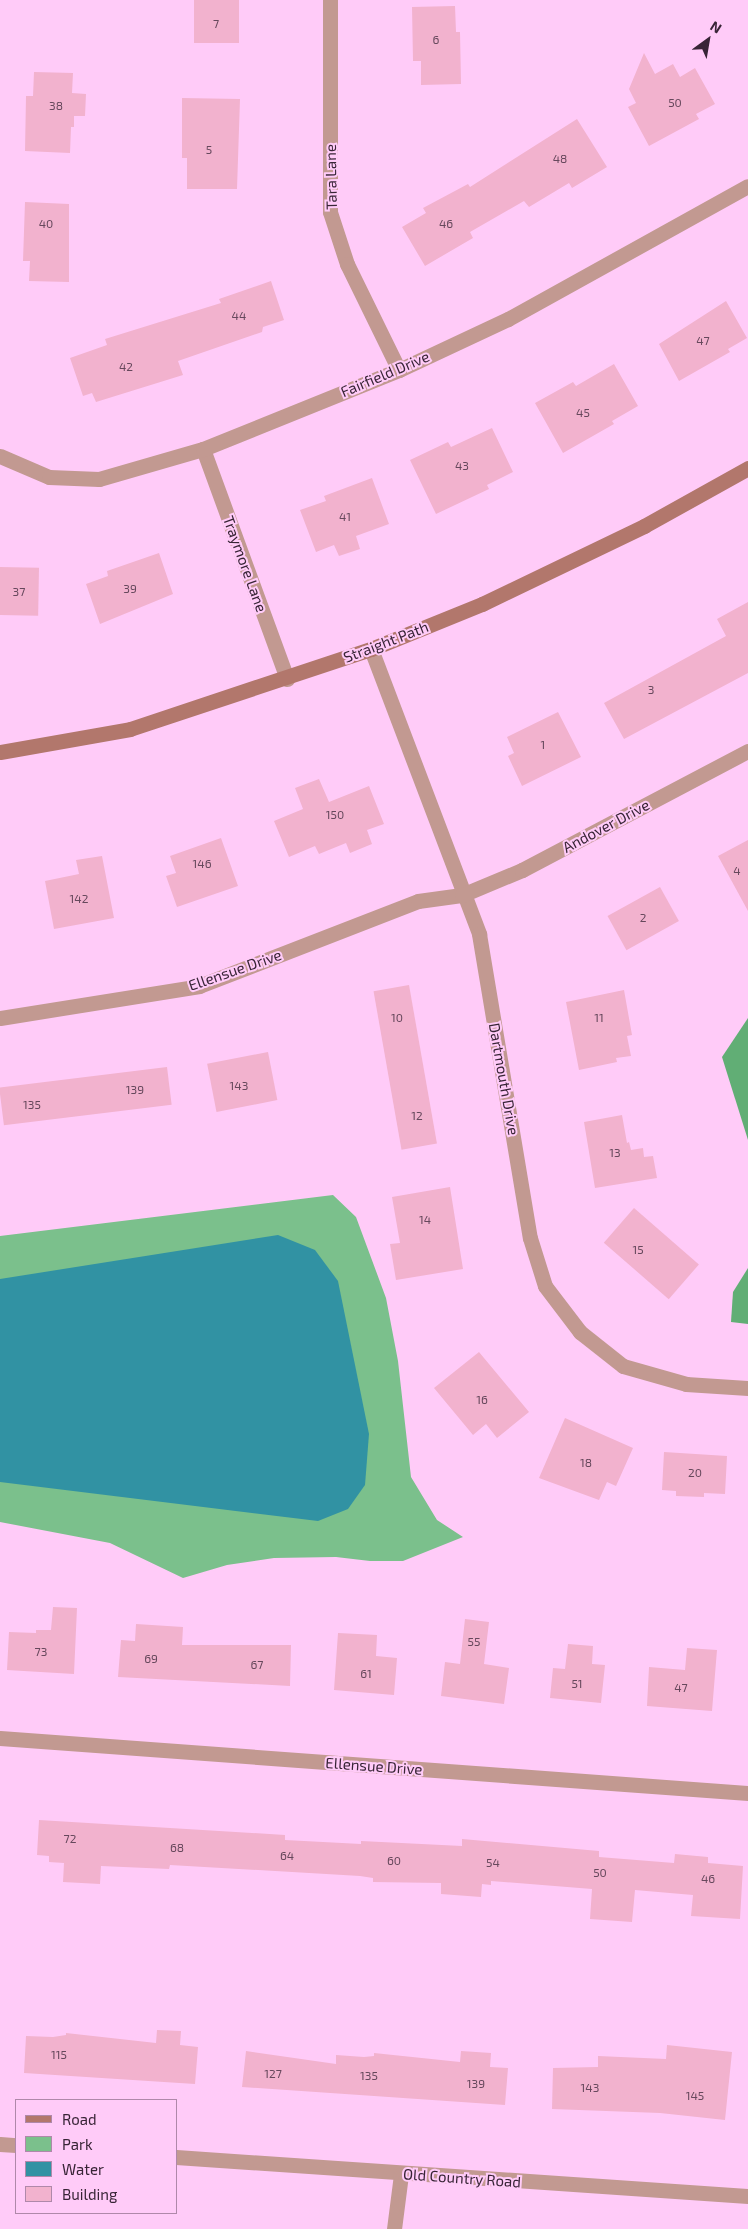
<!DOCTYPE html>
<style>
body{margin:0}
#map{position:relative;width:748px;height:2229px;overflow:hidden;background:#ffcbf8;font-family:"Exo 2",sans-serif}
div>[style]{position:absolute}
.green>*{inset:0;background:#7bc08c}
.forest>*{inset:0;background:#61ae75}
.water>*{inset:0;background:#3192a3}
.building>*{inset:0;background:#f2b2ce;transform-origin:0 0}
.minor>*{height:15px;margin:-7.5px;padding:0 7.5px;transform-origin:7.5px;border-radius:7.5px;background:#c29991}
.secondary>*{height:15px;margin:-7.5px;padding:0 7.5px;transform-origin:7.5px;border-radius:7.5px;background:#b2776c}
span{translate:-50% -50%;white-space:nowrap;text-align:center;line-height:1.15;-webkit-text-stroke:4px #ffcbf8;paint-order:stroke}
.number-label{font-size:12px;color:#66485c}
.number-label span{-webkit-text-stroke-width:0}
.street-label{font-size:15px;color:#382436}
.legend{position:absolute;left:15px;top:2099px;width:162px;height:115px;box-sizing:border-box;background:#ffcbf8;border:1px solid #af88aa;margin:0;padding:6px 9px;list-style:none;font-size:15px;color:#382436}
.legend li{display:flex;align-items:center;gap:10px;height:25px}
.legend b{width:25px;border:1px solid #af88aa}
.north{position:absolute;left:683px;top:15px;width:50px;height:50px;-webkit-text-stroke:4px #ffcbf8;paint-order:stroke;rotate:32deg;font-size:14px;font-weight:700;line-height:20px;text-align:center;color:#382436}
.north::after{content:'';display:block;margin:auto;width:18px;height:22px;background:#382436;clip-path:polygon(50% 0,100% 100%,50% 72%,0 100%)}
</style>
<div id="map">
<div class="green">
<i style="clip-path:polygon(333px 1195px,356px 1217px,386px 1298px,398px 1361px,411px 1477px,437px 1520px,463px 1537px,403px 1561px,370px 1561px,336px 1557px,274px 1558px,227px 1565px,183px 1578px,110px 1543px,0 1522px,0 1236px)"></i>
</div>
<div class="forest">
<i style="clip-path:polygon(748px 1018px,748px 1140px,722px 1057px)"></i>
<i style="clip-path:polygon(748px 1268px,748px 1324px,731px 1322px,733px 1292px)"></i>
</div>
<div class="water">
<i style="clip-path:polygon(278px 1235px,315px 1250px,338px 1281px,369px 1434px,365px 1485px,348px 1509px,318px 1521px,0 1482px,0 1279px)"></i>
</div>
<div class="building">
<i style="left:194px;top:0;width:45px;height:43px"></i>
<i style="clip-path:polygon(455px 6px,456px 32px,460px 32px,461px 84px,421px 85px,421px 61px,413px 61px,412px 7px)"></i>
<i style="clip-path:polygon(644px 53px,655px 74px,673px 64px,680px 77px,695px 68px,715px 104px,696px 114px,699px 119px,649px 146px,628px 107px,636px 103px,629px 89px)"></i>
<i style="clip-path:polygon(34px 72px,73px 73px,72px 93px,86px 94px,85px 116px,74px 116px,74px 127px,71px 127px,70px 153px,25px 151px,26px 96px,33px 96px)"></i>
<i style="clip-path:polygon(182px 98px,240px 99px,237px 189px,187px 189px,187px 158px,182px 158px)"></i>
<i style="clip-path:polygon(577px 119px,607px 167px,572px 188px,569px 183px,529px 207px,524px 201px,470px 232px,473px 238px,425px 266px,402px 227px,426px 213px,423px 208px,468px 184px,470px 187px)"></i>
<i style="clip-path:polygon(25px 202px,69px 204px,69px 282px,29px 281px,30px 261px,23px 261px)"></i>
<i style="clip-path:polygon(271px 281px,284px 320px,263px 327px,262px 332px,178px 361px,183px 375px,96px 402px,92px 393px,83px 396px,70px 358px,107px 345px,105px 339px,221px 303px,219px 299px)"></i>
<i style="clip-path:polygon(726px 301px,747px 338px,728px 349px,730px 352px,679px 381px,659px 344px)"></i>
<i style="clip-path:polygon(614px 364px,638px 406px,612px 421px,614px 424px,563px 453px,535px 403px,573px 382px,576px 386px)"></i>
<i style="clip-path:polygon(492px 428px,513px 472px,487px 485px,489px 489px,436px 514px,410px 460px,448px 442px,451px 447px)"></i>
<i style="clip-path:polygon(372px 478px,389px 524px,356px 536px,360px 549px,339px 556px,334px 545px,316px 552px,300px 510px,326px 501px,324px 496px)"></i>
<i style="clip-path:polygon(159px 553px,173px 594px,100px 624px,86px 584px,108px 576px,107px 571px)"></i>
<i style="left:0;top:567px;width:39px;height:48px;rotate:1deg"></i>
<i style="clip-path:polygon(748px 602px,748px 673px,624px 739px,604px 703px,726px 636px,717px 619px)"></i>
<i style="clip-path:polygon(558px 712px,581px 757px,522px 786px,508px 756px,514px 753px,507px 737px)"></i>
<i style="clip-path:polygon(319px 779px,329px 802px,369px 786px,384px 824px,367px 830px,372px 844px,350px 853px,346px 843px,319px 854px,315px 846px,289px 857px,274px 821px,303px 809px,295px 788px)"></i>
<i style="clip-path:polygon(221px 838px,238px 886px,177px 907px,166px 876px,176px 873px,170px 856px)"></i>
<i style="clip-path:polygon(748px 840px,748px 911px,718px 856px)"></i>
<i style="clip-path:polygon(102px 856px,114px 918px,54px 929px,45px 881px,79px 874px,76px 860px)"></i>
<i style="left:660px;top:887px;width:39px;height:60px;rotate:61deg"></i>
<i style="left:409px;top:985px;width:161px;height:36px;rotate:80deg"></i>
<i style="clip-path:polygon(624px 990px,632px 1035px,627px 1036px,631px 1056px,616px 1058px,617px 1062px,579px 1070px,566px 1002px)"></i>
<i style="left:268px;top:1052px;width:49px;height:62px;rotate:79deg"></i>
<i style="left:167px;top:1067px;width:38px;height:169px;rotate:83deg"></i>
<i style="clip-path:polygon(622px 1115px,627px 1143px,629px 1142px,631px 1150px,643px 1148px,644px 1157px,653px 1156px,657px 1178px,595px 1188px,584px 1122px)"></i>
<i style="clip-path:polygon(450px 1187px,463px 1269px,396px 1280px,390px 1244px,400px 1243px,392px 1197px)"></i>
<i style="left:634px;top:1208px;width:86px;height:46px;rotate:41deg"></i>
<i style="clip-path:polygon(479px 1352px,529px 1412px,497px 1438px,486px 1424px,473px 1435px,434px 1388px)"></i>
<i style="clip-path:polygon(565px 1418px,633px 1448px,616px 1486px,607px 1482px,599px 1500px,539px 1478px)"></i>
<i style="clip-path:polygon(664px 1452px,727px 1456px,725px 1494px,704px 1493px,704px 1497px,676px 1496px,676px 1491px,662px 1490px)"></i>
<i style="clip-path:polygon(53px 1607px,77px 1608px,74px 1674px,7px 1670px,9px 1632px,36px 1633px,36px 1630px,51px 1630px)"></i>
<i style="clip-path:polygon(465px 1619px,489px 1622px,484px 1664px,509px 1668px,504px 1704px,441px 1696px,445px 1662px,460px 1664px)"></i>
<i style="clip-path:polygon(136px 1624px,183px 1627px,182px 1645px,291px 1645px,290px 1686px,118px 1677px,121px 1640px,135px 1641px)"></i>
<i style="clip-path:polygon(338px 1633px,377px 1635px,376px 1656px,397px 1658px,394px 1695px,334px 1690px)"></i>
<i style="clip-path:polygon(568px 1644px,593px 1646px,592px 1664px,605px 1665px,601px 1703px,550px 1698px,553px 1668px,565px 1669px)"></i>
<i style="clip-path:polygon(687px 1648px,717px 1650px,712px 1711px,647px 1706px,649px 1667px,685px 1670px)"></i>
<i style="clip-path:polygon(39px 1820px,285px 1835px,285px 1840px,361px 1844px,361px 1841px,462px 1846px,462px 1839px,599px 1851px,599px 1857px,674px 1863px,675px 1854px,708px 1857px,708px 1863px,743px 1866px,740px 1919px,691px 1916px,693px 1895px,635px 1890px,632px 1922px,590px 1919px,592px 1889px,491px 1881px,491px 1885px,482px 1884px,481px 1897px,441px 1894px,441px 1883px,373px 1882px,373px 1878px,360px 1876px,170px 1865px,169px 1869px,101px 1866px,100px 1884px,63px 1882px,64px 1863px,49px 1862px,49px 1856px,37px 1855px)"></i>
<i style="clip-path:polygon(157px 2030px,181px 2031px,180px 2045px,198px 2047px,195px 2084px,24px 2073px,26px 2036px,53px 2037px,66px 2035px,66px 2033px,156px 2043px)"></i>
<i style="clip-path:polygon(667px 2045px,732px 2052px,725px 2120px,660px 2113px,552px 2109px,553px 2068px,598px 2067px,598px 2056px,666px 2059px)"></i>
<i style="clip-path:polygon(246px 2051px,336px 2064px,336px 2055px,364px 2057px,374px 2056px,374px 2053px,460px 2062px,461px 2051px,491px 2053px,490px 2067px,508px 2068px,505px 2105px,242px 2087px)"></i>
</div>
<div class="minor">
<i style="left:330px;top:0;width:212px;rotate:90deg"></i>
<i style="left:330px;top:212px;width:55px;rotate:71.9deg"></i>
<i style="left:347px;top:264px;width:118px;rotate:63.9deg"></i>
<i style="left:203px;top:449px;width:245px;rotate:69.9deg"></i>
<i style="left:0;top:456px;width:53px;rotate:23.2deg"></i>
<i style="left:49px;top:477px;width:50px;rotate:2.3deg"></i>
<i style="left:99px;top:479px;width:108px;rotate:-16.1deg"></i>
<i style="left:203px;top:449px;width:211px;rotate:-22deg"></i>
<i style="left:399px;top:370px;width:120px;rotate:-25.1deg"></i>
<i style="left:508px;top:319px;width:274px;rotate:-29deg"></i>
<i style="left:371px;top:649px;width:305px;rotate:69.2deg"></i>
<i style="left:479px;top:934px;width:308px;rotate:80.5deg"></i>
<i style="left:530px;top:1238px;width:50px;rotate:72.6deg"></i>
<i style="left:545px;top:1286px;width:58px;rotate:52.7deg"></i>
<i style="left:580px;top:1332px;width:55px;rotate:38.3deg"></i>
<i style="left:623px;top:1366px;width:66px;rotate:15.9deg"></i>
<i style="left:686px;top:1384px;width:62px;rotate:3.7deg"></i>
<i style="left:0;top:1018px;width:202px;rotate:-9.1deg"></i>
<i style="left:199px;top:986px;width:235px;rotate:-21.2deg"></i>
<i style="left:418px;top:901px;width:44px;rotate:-7.8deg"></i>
<i style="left:462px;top:895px;width:65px;rotate:-22.6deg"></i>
<i style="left:522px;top:870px;width:255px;rotate:-27.8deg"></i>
<i style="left:0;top:1738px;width:750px;rotate:4.21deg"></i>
<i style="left:0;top:2144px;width:16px;rotate:4deg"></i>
<i style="left:176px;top:2157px;width:573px;rotate:3.9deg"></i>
<i style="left:394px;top:2229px;width:55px;rotate:-82.7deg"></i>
</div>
<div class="secondary">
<i style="left:0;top:752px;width:132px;rotate:-10deg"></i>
<i style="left:130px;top:729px;width:254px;rotate:-18.4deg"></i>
<i style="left:371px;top:649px;width:120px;rotate:-22.1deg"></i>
<i style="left:482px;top:604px;width:180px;rotate:-25.7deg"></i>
<i style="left:644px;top:526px;width:119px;rotate:-29.1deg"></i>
</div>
<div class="number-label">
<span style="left:216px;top:24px">7</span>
<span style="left:436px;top:40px">6</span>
<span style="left:675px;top:103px">50</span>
<span style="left:56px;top:106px">38</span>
<span style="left:209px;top:150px">5</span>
<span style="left:560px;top:159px">48</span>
<span style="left:46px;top:224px">40</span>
<span style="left:446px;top:224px">46</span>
<span style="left:239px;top:316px">44</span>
<span style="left:703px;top:341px">47</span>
<span style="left:126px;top:367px">42</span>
<span style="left:583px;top:413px">45</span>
<span style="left:462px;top:466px">43</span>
<span style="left:345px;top:517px">41</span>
<span style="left:130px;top:589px">39</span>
<span style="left:19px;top:592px">37</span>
<span style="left:651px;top:690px">3</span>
<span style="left:543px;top:745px">1</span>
<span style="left:335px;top:815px">150</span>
<span style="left:202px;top:864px">146</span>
<span style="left:737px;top:871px">4</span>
<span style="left:79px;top:899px">142</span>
<span style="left:643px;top:918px">2</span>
<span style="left:397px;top:1018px">10</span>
<span style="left:599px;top:1018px">11</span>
<span style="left:239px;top:1086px">143</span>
<span style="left:135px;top:1090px">139</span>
<span style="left:32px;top:1105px">135</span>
<span style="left:417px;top:1116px">12</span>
<span style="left:615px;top:1153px">13</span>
<span style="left:425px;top:1220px">14</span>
<span style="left:638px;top:1250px">15</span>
<span style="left:482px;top:1400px">16</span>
<span style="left:586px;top:1463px">18</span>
<span style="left:695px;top:1473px">20</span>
<span style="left:474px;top:1642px">55</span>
<span style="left:41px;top:1652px">73</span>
<span style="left:151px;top:1659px">69</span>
<span style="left:257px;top:1665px">67</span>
<span style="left:366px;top:1674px">61</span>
<span style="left:577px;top:1684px">51</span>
<span style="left:681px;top:1688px">47</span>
<span style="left:70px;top:1839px">72</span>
<span style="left:177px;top:1848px">68</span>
<span style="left:287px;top:1856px">64</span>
<span style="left:394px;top:1861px">60</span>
<span style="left:493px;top:1863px">54</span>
<span style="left:600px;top:1873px">50</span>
<span style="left:708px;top:1879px">46</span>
<span style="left:59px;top:2055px">115</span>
<span style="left:273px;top:2074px">127</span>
<span style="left:369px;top:2076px">135</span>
<span style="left:476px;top:2084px">139</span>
<span style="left:590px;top:2088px">143</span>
<span style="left:695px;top:2096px">145</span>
</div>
<div class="street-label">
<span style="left:331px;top:177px;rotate:-91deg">Tara Lane</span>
<span style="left:385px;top:374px;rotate:-23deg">Fairfield Drive</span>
<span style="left:245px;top:564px;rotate:70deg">Traymore Lane</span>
<span style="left:386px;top:642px;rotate:-21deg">Straight Path</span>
<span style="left:606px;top:826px;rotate:-28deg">Andover Drive</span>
<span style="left:235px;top:970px;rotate:-19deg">Ellensue Drive</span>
<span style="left:504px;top:1079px;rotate:80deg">Dartmouth Drive</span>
<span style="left:374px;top:1766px;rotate:4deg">Ellensue Drive</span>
<span style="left:462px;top:2178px;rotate:4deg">Old Country Road</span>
</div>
<ul class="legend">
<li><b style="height:6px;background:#b2776c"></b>Road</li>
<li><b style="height:14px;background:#7bc08c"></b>Park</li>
<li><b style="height:14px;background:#3192a3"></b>Water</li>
<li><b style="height:14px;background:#f2b2ce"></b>Building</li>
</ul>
<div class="north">N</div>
</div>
